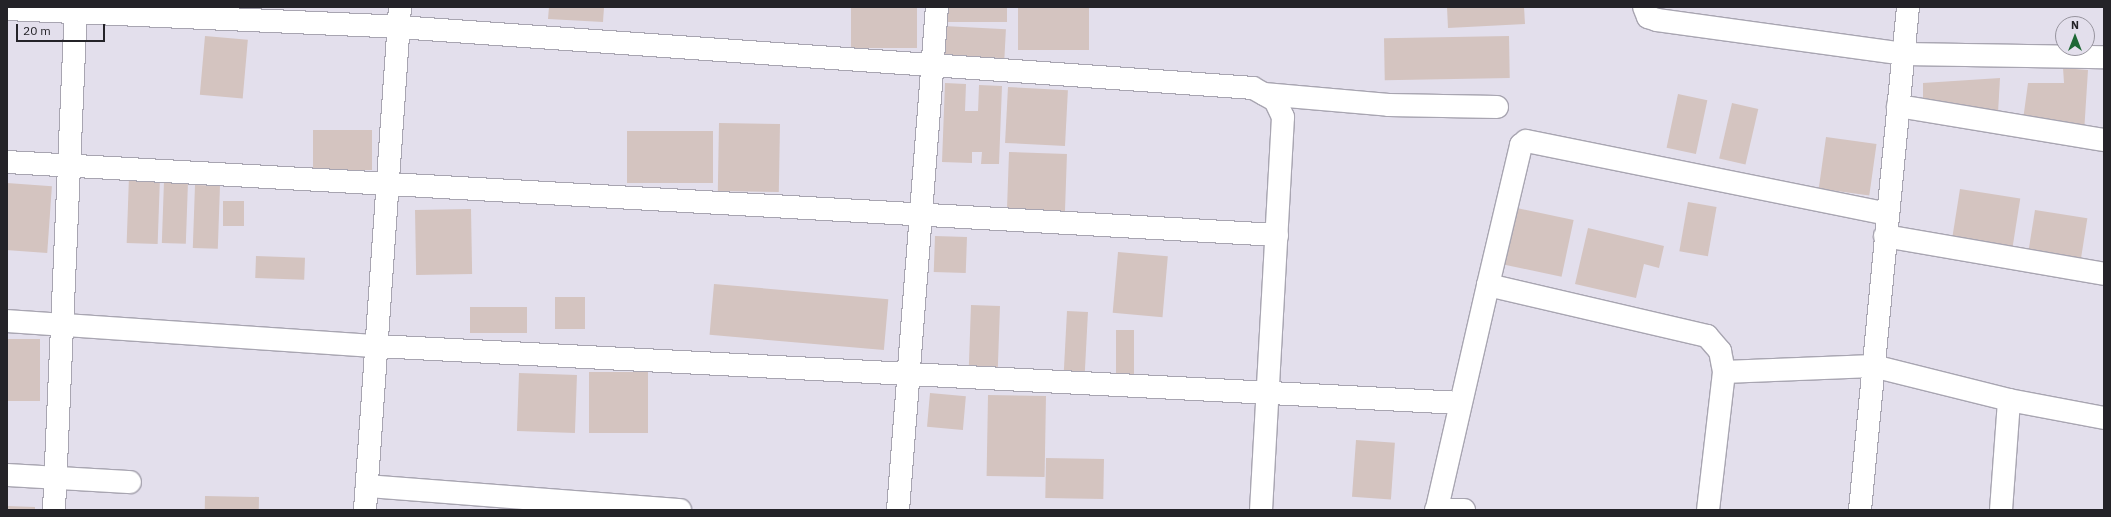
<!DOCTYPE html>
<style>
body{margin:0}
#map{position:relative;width:2111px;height:517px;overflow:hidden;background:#e3dfec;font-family:"IBM Plex Sans",sans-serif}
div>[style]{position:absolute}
.building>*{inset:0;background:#d4c4c0;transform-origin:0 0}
.roads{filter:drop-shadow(1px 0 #a8a5b1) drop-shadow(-1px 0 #a8a5b1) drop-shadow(0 1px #a8a5b1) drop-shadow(0 -1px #a8a5b1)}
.minor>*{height:22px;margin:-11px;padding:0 11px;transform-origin:11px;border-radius:11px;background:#fff}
span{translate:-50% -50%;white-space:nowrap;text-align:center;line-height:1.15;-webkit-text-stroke:3px #e3dfec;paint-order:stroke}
.frame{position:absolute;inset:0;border:8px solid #242328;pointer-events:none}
.north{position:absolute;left:2055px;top:16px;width:40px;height:40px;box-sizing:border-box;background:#e3dfec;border:1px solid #97949e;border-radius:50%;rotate:0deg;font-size:11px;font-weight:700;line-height:16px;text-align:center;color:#242328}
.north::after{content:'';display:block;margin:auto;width:14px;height:18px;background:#1e6836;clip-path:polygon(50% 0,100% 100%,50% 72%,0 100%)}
.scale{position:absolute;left:16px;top:24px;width:89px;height:18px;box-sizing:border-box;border:2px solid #242328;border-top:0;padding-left:5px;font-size:12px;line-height:14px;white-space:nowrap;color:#242328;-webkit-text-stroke:3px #e3dfec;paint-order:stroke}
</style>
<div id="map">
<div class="building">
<i style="clip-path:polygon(549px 7px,604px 7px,603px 22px,548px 19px)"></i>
<i style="left:851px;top:7px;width:66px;height:41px"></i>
<i style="left:943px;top:7px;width:64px;height:15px"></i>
<i style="left:1018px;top:7px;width:71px;height:43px"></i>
<i style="clip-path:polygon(1447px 7px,1524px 7px,1525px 24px,1448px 28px)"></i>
<i style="left:944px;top:26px;width:62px;height:29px;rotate:3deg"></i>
<i style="left:205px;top:36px;width:43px;height:59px;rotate:5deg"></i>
<i style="left:1509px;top:36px;width:42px;height:125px;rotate:89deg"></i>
<i style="clip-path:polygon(2063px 68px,2088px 70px,2084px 133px,2023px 120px,2028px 83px,2064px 83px)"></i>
<i style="clip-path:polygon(2000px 78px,1998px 113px,1923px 104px,1923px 83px)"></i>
<i style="clip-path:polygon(945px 83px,966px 84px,965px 111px,978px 111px,979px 85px,1002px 86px,999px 164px,981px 164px,982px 152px,972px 152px,972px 163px,942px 162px)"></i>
<i style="left:1008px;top:87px;width:60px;height:56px;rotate:3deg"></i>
<i style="left:1678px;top:94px;width:30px;height:55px;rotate:12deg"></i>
<i style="left:1732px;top:103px;width:27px;height:57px;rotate:13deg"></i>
<i style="left:719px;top:123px;width:61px;height:68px;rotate:1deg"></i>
<i style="left:313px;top:130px;width:59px;height:40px"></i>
<i style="left:713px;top:131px;width:52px;height:86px;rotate:90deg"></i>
<i style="left:1826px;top:137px;width:51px;height:52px;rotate:8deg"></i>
<i style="left:1009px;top:152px;width:58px;height:60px;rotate:2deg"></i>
<i style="left:129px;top:176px;width:31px;height:67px;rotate:2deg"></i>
<i style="left:164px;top:181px;width:24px;height:62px;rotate:2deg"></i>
<i style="left:7px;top:183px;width:45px;height:67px;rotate:4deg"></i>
<i style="left:195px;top:185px;width:25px;height:63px;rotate:2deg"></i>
<i style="left:1960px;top:189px;width:61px;height:54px;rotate:9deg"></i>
<i style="left:223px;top:201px;width:21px;height:25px"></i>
<i style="left:1688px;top:202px;width:29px;height:50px;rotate:10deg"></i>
<i style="left:1512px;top:207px;width:63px;height:58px;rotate:12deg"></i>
<i style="left:471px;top:209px;width:65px;height:56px;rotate:89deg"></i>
<i style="left:2035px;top:210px;width:53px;height:47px;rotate:9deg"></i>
<i style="clip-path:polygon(1588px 228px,1664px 246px,1659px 268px,1644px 264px,1636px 298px,1575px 284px)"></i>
<i style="left:935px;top:236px;width:32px;height:36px;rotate:2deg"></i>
<i style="left:1118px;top:252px;width:50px;height:61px;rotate:5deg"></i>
<i style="left:256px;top:256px;width:49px;height:22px;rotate:2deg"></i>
<i style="left:714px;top:284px;width:175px;height:51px;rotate:5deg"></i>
<i style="left:555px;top:297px;width:30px;height:32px"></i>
<i style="left:971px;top:305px;width:29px;height:65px;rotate:2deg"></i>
<i style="left:470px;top:307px;width:57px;height:26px"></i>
<i style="left:1067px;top:311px;width:21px;height:63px;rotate:3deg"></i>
<i style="left:1116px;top:330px;width:18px;height:47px"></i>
<i style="left:7px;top:339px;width:33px;height:62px"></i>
<i style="left:589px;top:372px;width:59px;height:61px"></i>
<i style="left:519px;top:373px;width:58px;height:58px;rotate:2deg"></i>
<i style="left:930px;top:393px;width:36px;height:34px;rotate:5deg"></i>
<i style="left:988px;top:395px;width:58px;height:81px;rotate:1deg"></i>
<i style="left:1356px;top:440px;width:39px;height:57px;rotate:4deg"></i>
<i style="left:1046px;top:458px;width:58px;height:40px;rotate:1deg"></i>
<i style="left:205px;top:496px;width:54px;height:14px;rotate:1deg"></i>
<i style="clip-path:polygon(7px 506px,35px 507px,35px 510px,7px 510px)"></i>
</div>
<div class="roads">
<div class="minor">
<i style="left:1644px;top:7px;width:11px;rotate:68deg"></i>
<i style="left:1648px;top:17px;width:9px;rotate:18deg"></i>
<i style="left:1657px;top:20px;width:249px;rotate:7.8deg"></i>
<i style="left:1904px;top:54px;width:200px;rotate:0.9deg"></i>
<i style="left:7px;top:9px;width:391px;rotate:2.6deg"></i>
<i style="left:398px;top:27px;width:857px;rotate:4.08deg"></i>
<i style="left:1253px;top:88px;width:25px;rotate:29deg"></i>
<i style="left:1275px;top:100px;width:19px;rotate:65deg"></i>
<i style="left:1283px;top:117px;width:394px;rotate:93.2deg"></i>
<i style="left:1264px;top:94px;width:125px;rotate:5deg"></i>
<i style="left:1389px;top:105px;width:108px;rotate:1.1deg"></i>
<i style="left:1898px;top:106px;width:209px;rotate:9.4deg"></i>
<i style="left:7px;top:162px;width:1272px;rotate:3.29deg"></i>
<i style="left:1885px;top:236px;width:222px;rotate:9.8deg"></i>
<i style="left:1488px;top:285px;width:144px;rotate:-76.7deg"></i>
<i style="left:1521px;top:145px;width:6px;rotate:-39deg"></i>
<i style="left:1526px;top:141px;width:369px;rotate:11.4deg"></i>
<i style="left:7px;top:321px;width:371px;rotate:3.9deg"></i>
<i style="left:377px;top:346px;width:1085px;rotate:3.01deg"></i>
<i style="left:1724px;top:372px;width:149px;rotate:-2.3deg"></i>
<i style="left:1873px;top:366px;width:140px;rotate:14deg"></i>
<i style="left:2009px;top:400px;width:97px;rotate:10.7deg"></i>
<i style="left:7px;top:475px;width:123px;rotate:3.3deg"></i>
<i style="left:367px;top:486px;width:314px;rotate:4.4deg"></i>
<i style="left:1437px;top:508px;width:229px;rotate:-77.1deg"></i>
<i style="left:1488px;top:285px;width:225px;rotate:13.1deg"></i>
<i style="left:1707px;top:336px;width:20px;rotate:49deg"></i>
<i style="left:1720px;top:351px;width:21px;rotate:79deg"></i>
<i style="left:1724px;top:372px;width:139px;rotate:96.6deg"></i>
<i style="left:54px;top:510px;width:503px;rotate:-87.5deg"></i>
<i style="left:365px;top:510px;width:504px;rotate:-86.02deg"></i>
<i style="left:898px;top:510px;width:505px;rotate:-85.57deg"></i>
<i style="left:1436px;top:510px;width:28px"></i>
<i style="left:1860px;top:510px;width:505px;rotate:-84.55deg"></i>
<i style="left:2001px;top:510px;width:110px;rotate:-85.8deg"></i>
</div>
</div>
<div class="frame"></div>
<div class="north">N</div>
<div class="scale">20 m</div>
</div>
